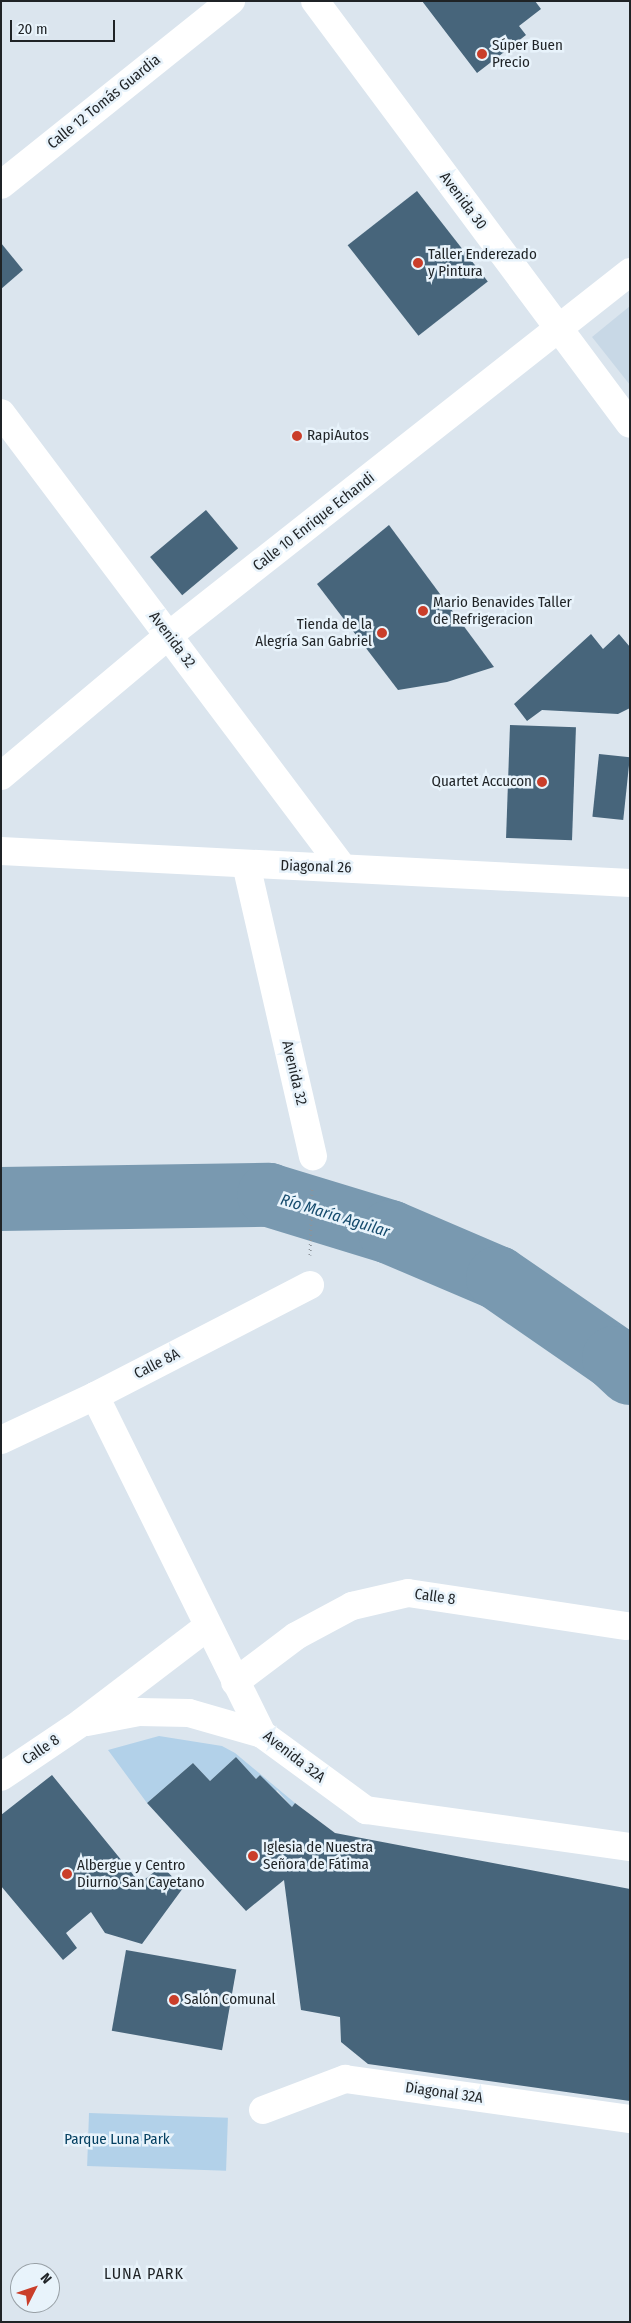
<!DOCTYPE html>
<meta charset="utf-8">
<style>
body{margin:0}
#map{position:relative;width:631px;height:2323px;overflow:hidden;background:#dbe5ee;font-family:"Fira Sans Condensed",sans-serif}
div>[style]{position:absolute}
.built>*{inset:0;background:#c8d8e6}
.green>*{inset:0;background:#b2d1e9;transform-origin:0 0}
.river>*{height:64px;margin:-32px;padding:0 32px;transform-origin:32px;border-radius:32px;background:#7999b0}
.building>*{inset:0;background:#47657b;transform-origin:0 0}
.path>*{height:3px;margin-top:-1.5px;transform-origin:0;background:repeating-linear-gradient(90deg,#8c939a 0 1px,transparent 0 5px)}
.minor>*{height:28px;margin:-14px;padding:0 14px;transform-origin:14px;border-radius:14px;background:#fff}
.tertiary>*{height:28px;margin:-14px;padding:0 14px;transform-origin:14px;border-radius:14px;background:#fff}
.secondary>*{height:28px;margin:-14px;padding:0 14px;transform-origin:14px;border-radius:14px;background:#fff}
.dots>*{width:14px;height:14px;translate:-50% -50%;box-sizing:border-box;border:2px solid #e8f3fb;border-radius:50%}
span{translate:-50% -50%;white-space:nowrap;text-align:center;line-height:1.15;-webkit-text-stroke:5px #e8f3fb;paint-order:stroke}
.poi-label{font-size:15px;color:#1f2326}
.left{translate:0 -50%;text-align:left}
.right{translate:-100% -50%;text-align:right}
.street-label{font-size:15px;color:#1f2326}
.park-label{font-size:15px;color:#054061}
.water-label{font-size:16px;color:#154b6d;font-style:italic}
.neighbourhood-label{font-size:16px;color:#1f2326;letter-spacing:1px}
.frame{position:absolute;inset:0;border:2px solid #1f2326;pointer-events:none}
.north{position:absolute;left:10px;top:2263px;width:50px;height:50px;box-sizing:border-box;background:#e8f3fb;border:1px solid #98a0a6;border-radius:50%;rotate:49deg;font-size:14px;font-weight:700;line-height:20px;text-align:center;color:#1f2326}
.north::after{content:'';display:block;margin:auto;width:18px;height:22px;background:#ca3e2a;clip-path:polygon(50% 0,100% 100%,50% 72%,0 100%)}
.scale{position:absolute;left:10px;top:20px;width:105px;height:22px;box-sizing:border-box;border:2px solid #1f2326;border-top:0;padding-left:6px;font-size:15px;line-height:18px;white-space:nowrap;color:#1f2326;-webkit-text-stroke:4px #e8f3fb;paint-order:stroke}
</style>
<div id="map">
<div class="built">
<i style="clip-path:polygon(630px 306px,630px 385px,592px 337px)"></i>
</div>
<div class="green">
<i style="clip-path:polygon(159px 1736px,222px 1746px,235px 1753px,295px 1803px,292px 1807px,277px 1790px,275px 1793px,260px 1775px,256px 1779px,236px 1757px,210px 1781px,193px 1763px,147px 1803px,108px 1750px)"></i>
<i style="left:89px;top:2113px;width:139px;height:53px;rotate:2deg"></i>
</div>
<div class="river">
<i style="left:1px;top:1199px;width:268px;rotate:-0.9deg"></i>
<i style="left:269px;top:1195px;width:127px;rotate:17deg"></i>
<i style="left:390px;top:1232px;width:117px;rotate:23.1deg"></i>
<i style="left:498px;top:1278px;width:141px;rotate:34.6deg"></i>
<i style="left:614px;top:1358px;width:22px;rotate:43deg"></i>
</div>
<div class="building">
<i style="clip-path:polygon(422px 1px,535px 1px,541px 9px,519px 26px,526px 35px,477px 73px)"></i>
<i style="left:417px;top:191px;width:115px;height:88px;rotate:52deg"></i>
<i style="clip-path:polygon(1px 243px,23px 270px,1px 289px)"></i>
<i style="left:206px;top:510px;width:50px;height:73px;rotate:50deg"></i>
<i style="clip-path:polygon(389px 525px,494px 667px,447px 682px,398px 690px,317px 584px)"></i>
<i style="clip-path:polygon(591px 634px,603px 649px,619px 634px,630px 647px,630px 708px,618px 714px,542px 710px,527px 721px,514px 704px)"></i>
<i style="left:510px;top:725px;width:66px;height:113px;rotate:2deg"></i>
<i style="left:599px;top:754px;width:31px;height:63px;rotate:6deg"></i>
<i style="clip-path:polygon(236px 1757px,256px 1779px,260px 1775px,292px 1807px,295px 1803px,335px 1833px,630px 1889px,630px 2101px,368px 2064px,341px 2042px,340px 2017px,301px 2010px,284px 1880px,246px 1911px,147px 1803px,193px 1763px,210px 1781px)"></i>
<i style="clip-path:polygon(52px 1775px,140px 1883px,162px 1866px,183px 1888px,142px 1944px,105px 1933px,91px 1912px,66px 1933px,77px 1948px,63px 1960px,1px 1886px,1px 1815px)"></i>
<i style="left:126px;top:1950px;width:112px;height:82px;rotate:10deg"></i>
</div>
<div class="path">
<i style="left:310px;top:1255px;width:69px;rotate:-88.3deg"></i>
</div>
<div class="minor">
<i style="left:315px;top:1px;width:527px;rotate:53.33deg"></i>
<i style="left:1px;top:413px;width:569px;rotate:53.07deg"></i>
<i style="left:246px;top:864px;width:300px;rotate:77.1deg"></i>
<i style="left:95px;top:1396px;width:377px;rotate:63.7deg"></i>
<i style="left:262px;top:1734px;width:129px;rotate:36.2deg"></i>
<i style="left:366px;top:1810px;width:267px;rotate:8deg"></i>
<i style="left:1px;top:1440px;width:104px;rotate:-25.1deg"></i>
<i style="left:95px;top:1396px;width:242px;rotate:-27.3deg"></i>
<i style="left:235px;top:1682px;width:76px;rotate:-37deg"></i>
<i style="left:296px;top:1636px;width:64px;rotate:-28.2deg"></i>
<i style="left:352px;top:1606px;width:57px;rotate:-13.1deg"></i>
<i style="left:408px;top:1593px;width:221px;rotate:8.6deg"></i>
<i style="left:87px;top:1722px;width:53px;rotate:-10.9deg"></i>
<i style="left:139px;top:1712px;width:50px;rotate:1.1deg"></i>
<i style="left:189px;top:1713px;width:76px;rotate:16deg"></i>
<i style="left:1px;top:1777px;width:97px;rotate:-34deg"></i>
<i style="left:81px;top:1723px;width:158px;rotate:-37.3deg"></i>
<i style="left:263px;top:2110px;width:88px;rotate:-20.7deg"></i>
<i style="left:345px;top:2079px;width:288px;rotate:8deg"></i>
</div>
<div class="tertiary">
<i style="left:1px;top:185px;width:295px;rotate:-38.7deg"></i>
<i style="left:1px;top:776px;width:218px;rotate:-40deg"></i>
<i style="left:168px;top:636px;width:588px;rotate:-38.23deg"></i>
</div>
<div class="secondary">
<i style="left:1px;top:851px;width:630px;rotate:2.91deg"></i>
</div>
<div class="dots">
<i style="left:482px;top:54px;background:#ca3e2a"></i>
<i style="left:418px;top:263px;background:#ca3e2a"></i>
<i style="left:297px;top:436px;background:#ca3e2a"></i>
<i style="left:423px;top:611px;background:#ca3e2a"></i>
<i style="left:382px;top:633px;background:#ca3e2a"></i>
<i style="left:542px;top:782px;background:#ca3e2a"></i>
<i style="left:253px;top:1856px;background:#ca3e2a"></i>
<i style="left:67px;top:1874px;background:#ca3e2a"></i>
<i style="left:174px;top:2000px;background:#ca3e2a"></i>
</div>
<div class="poi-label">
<span class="left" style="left:492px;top:54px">Súper Buen<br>Precio</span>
<span class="left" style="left:428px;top:263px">Taller Enderezado<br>y Pintura</span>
<span class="left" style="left:307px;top:436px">RapiAutos</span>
<span class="left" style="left:433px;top:611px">Mario Benavides Taller<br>de Refrigeracion</span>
<span class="right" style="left:372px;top:633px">Tienda de la<br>Alegría San Gabriel</span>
<span class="right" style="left:532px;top:782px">Quartet Accucon</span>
<span class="left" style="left:263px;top:1856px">Iglesia de Nuestra<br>Señora de Fátima</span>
<span class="left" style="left:77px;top:1874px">Albergue y Centro<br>Diurno San Cayetano</span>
<span class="left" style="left:184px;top:2000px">Salón Comunal</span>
</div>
<div class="street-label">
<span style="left:104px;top:102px;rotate:-39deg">Calle 12 Tomás Guardia</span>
<span style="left:463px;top:201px;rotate:53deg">Avenida 30</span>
<span style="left:314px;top:522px;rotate:-38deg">Calle 10 Enrique Echandi</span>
<span style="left:172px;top:640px;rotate:53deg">Avenida 32</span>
<span style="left:316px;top:867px;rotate:2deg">Diagonal 26</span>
<span style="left:294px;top:1073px;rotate:77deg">Avenida 32</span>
<span style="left:157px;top:1364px;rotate:-27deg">Calle 8A</span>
<span style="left:435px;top:1597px;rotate:8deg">Calle 8</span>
<span style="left:41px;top:1750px;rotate:-34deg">Calle 8</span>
<span style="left:294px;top:1757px;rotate:38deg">Avenida 32A</span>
<span style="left:444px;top:2093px;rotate:8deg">Diagonal 32A</span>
</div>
<div class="park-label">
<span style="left:117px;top:2140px">Parque Luna Park</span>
</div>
<div class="water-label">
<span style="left:335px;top:1216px;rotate:17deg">Río María Aguilar</span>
</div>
<div class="neighbourhood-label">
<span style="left:144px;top:2274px">LUNA PARK</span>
</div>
<div class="frame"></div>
<div class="north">N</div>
<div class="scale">20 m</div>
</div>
